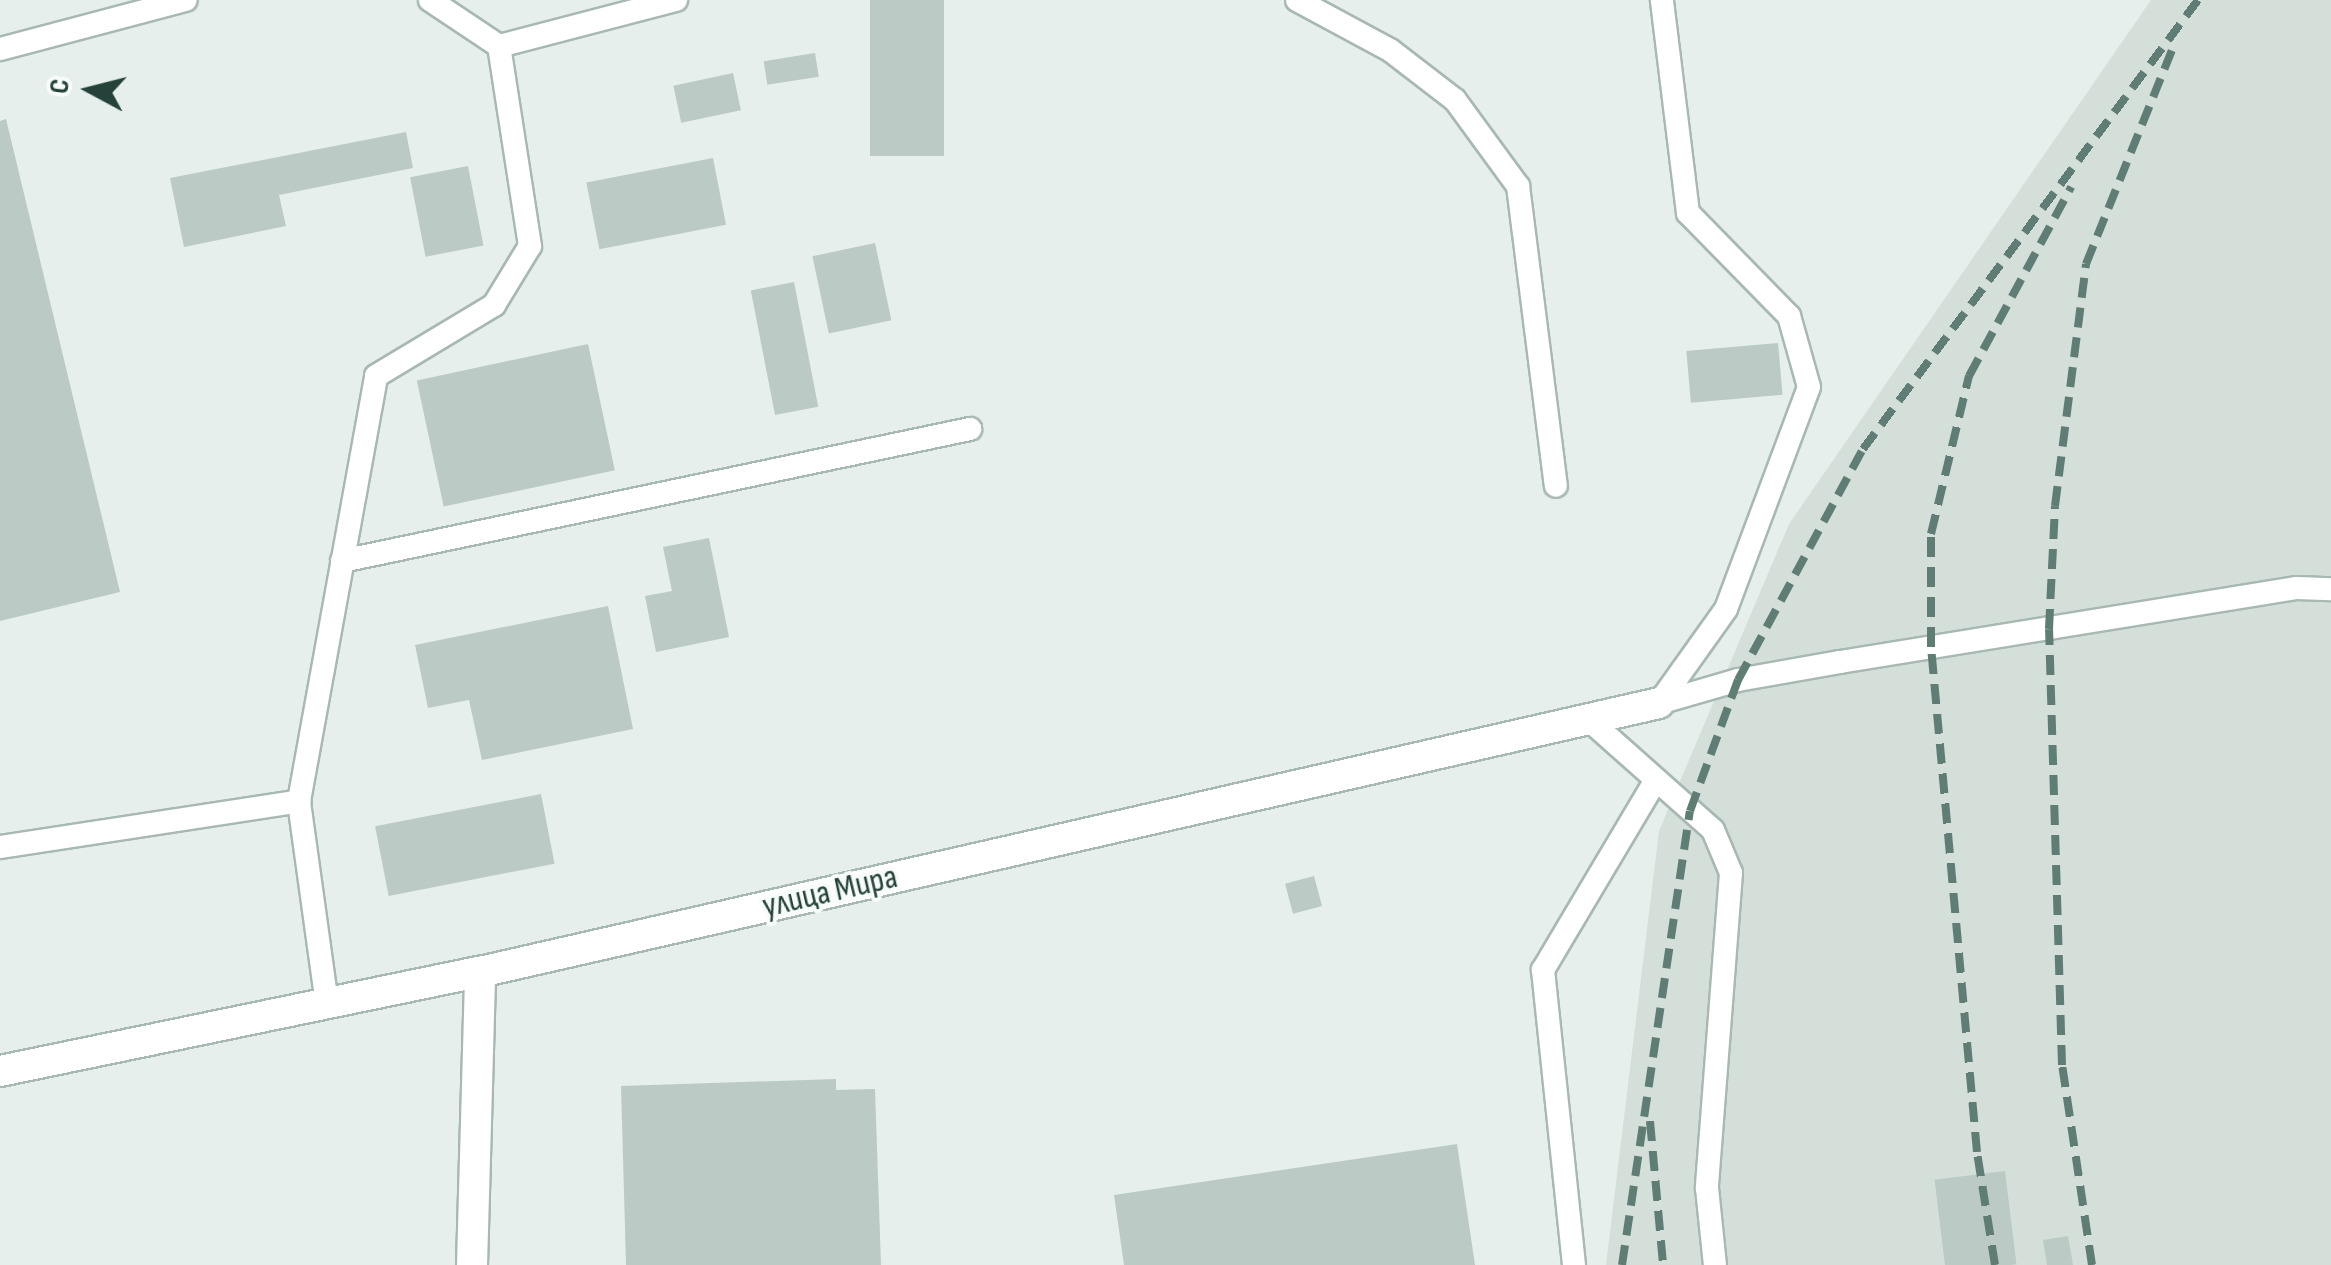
<!DOCTYPE html>
<meta charset="utf-8">
<style>
body{margin:0}
#map{position:relative;width:2331px;height:1265px;overflow:hidden;background:#e6efeb;font-family:"Sofia Sans Condensed",sans-serif}
div>[style]{position:absolute}
.built>*{inset:0;background:#d4dfda}
.building>*{inset:0;background:#bbcac4;transform-origin:0 0}
.roads{filter:drop-shadow(2px 0 #a8b8b2) drop-shadow(-2px 0 #a8b8b2) drop-shadow(0 2px #a8b8b2) drop-shadow(0 -2px #a8b8b2)}
.lane>*{height:22px;margin:-11px;padding:0 11px;transform-origin:11px;border-radius:11px;background:#fff}
.street>*{height:30px;margin:-15px;padding:0 15px;transform-origin:15px;border-radius:15px;background:#fff}
.rail>*{height:8px;margin-top:-4px;transform-origin:0;background:repeating-linear-gradient(90deg,#5f7d75 0 20px,transparent 0 30px)}
span{translate:-50% -50%;white-space:nowrap;text-align:center;line-height:1.15;-webkit-text-stroke:8px #f7fbf9;paint-order:stroke}
.street-label{font-size:35px;color:#24423a}
.north{position:absolute;left:40px;top:40px;width:100px;height:100px;-webkit-text-stroke:8px #f7fbf9;paint-order:stroke;rotate:277deg;font-size:28px;font-weight:700;line-height:40px;text-align:center;color:#24423a}
.north::after{content:'';display:block;margin:auto;width:35px;height:45px;background:#24423a;clip-path:polygon(50% 0,100% 100%,50% 72%,0 100%)}
</style>
<div id="map">
<div class="built">
<i style="clip-path:polygon(2151px 0,2331px 0,2331px 1265px,1606px 1265px,1659px 831px,1789px 524px)"></i>
</div>
<div class="building">
<i style="left:870px;top:0;width:74px;height:156px"></i>
<i style="left:815px;top:53px;width:24px;height:52px;rotate:81deg"></i>
<i style="left:733px;top:73px;width:38px;height:61px;rotate:78deg"></i>
<i style="clip-path:polygon(6px 119px,120px 592px,0 621px,0 121px)"></i>
<i style="clip-path:polygon(406px 132px,413px 168px,279px 195px,286px 226px,184px 247px,170px 178px)"></i>
<i style="left:713px;top:158px;width:68px;height:129px;rotate:79deg"></i>
<i style="left:468px;top:166px;width:81px;height:59px;rotate:79deg"></i>
<i style="left:875px;top:243px;width:79px;height:64px;rotate:78deg"></i>
<i style="left:794px;top:282px;width:127px;height:44px;rotate:79deg"></i>
<i style="left:1778px;top:343px;width:52px;height:92px;rotate:85deg"></i>
<i style="left:588px;top:344px;width:129px;height:175px;rotate:78deg"></i>
<i style="clip-path:polygon(709px 538px,729px 637px,656px 652px,645px 596px,672px 591px,663px 547px)"></i>
<i style="clip-path:polygon(608px 606px,633px 729px,482px 760px,469px 700px,428px 708px,415px 645px)"></i>
<i style="left:541px;top:794px;width:71px;height:169px;rotate:79deg"></i>
<i style="left:1314px;top:876px;width:31px;height:30px;rotate:75deg"></i>
<i style="clip-path:polygon(836px 1079px,836px 1090px,875px 1089px,881px 1265px,626px 1265px,621px 1086px)"></i>
<i style="clip-path:polygon(1457px 1144px,1475px 1265px,1124px 1265px,1114px 1195px)"></i>
<i style="left:2005px;top:1171px;width:94px;height:71px;rotate:83deg"></i>
<i style="clip-path:polygon(2068px 1236px,2073px 1265px,2047px 1265px,2043px 1240px)"></i>
</div>
<div class="roads">
<div class="lane">
<i style="left:1297px;top:0;width:106px;rotate:28.3deg"></i>
<i style="left:1390px;top:50px;width:82px;rotate:37.6deg"></i>
<i style="left:1455px;top:100px;width:107px;rotate:53.8deg"></i>
<i style="left:1518px;top:186px;width:302px;rotate:82.8deg"></i>
<i style="left:499px;top:46px;width:183px;rotate:-14.6deg"></i>
<i style="left:0;top:49px;width:192px;rotate:-14.8deg"></i>
<i style="left:342px;top:561px;width:642px;rotate:-11.87deg"></i>
<i style="left:1659px;top:703px;width:115px;rotate:-54.5deg"></i>
<i style="left:1726px;top:609px;width:237px;rotate:-69.5deg"></i>
<i style="left:1809px;top:387px;width:74px;rotate:-105.7deg"></i>
<i style="left:1789px;top:316px;width:144px;rotate:-134.4deg"></i>
<i style="left:1688px;top:213px;width:215px;rotate:-97deg"></i>
<i style="left:1659px;top:703px;width:82px;rotate:-16.2deg"></i>
<i style="left:1738px;top:680px;width:104px;rotate:-10deg"></i>
<i style="left:1840px;top:662px;width:463px;rotate:-9.2deg"></i>
<i style="left:2297px;top:588px;width:34px;rotate:2deg"></i>
<i style="left:1588px;top:719px;width:167px;rotate:41.6deg"></i>
<i style="left:1713px;top:830px;width:47px;rotate:67.3deg"></i>
<i style="left:1731px;top:873px;width:316px;rotate:94.4deg"></i>
<i style="left:1707px;top:1188px;width:77px;rotate:84.1deg"></i>
<i style="left:0;top:847px;width:303px;rotate:-8.7deg"></i>
<i style="left:327px;top:1004px;width:205px;rotate:-97.9deg"></i>
<i style="left:299px;top:801px;width:432px;rotate:-79.7deg"></i>
<i style="left:376px;top:376px;width:138px;rotate:-31deg"></i>
<i style="left:494px;top:305px;width:69px;rotate:-58.6deg"></i>
<i style="left:530px;top:246px;width:202px;rotate:-98.8deg"></i>
<i style="left:499px;top:46px;width:83px;rotate:-146.3deg"></i>
<i style="left:1574px;top:1265px;width:297px;rotate:-96deg"></i>
<i style="left:1543px;top:970px;width:221px;rotate:-59.3deg"></i>
</div>
<div class="street">
<i style="left:0;top:1071px;width:490px;rotate:-11.7deg"></i>
<i style="left:480px;top:972px;width:1209px;rotate:-12.85deg"></i>
<i style="left:472px;top:1265px;width:293px;rotate:-88.4deg"></i>
</div>
</div>
<div class="rail">
<i style="left:1650px;top:1121px;width:145px;rotate:84.8deg"></i>
<i style="left:1622px;top:1265px;width:459px;rotate:-81.5deg"></i>
<i style="left:1690px;top:811px;width:140px;rotate:-69.9deg"></i>
<i style="left:1738px;top:680px;width:263px;rotate:-61.6deg"></i>
<i style="left:1863px;top:449px;width:560px;rotate:-53.27deg"></i>
<i style="left:1995px;top:1265px;width:114px;rotate:-99.1deg"></i>
<i style="left:1977px;top:1152px;width:507px;rotate:-95.2deg"></i>
<i style="left:1931px;top:647px;width:113px;rotate:-90deg"></i>
<i style="left:1931px;top:534px;width:163px;rotate:-76.5deg"></i>
<i style="left:1969px;top:376px;width:215px;rotate:-61.6deg"></i>
<i style="left:2092px;top:1265px;width:202px;rotate:-98.5deg"></i>
<i style="left:2062px;top:1065px;width:436px;rotate:-91.7deg"></i>
<i style="left:2049px;top:629px;width:123px;rotate:-87.2deg"></i>
<i style="left:2055px;top:506px;width:244px;rotate:-82.7deg"></i>
<i style="left:2086px;top:264px;width:236px;rotate:-68.1deg"></i>
</div>
<div class="street-label">
<span style="left:830px;top:892px;rotate:-13deg">улица Мира</span>
</div>
<div class="north">С</div>
</div>
